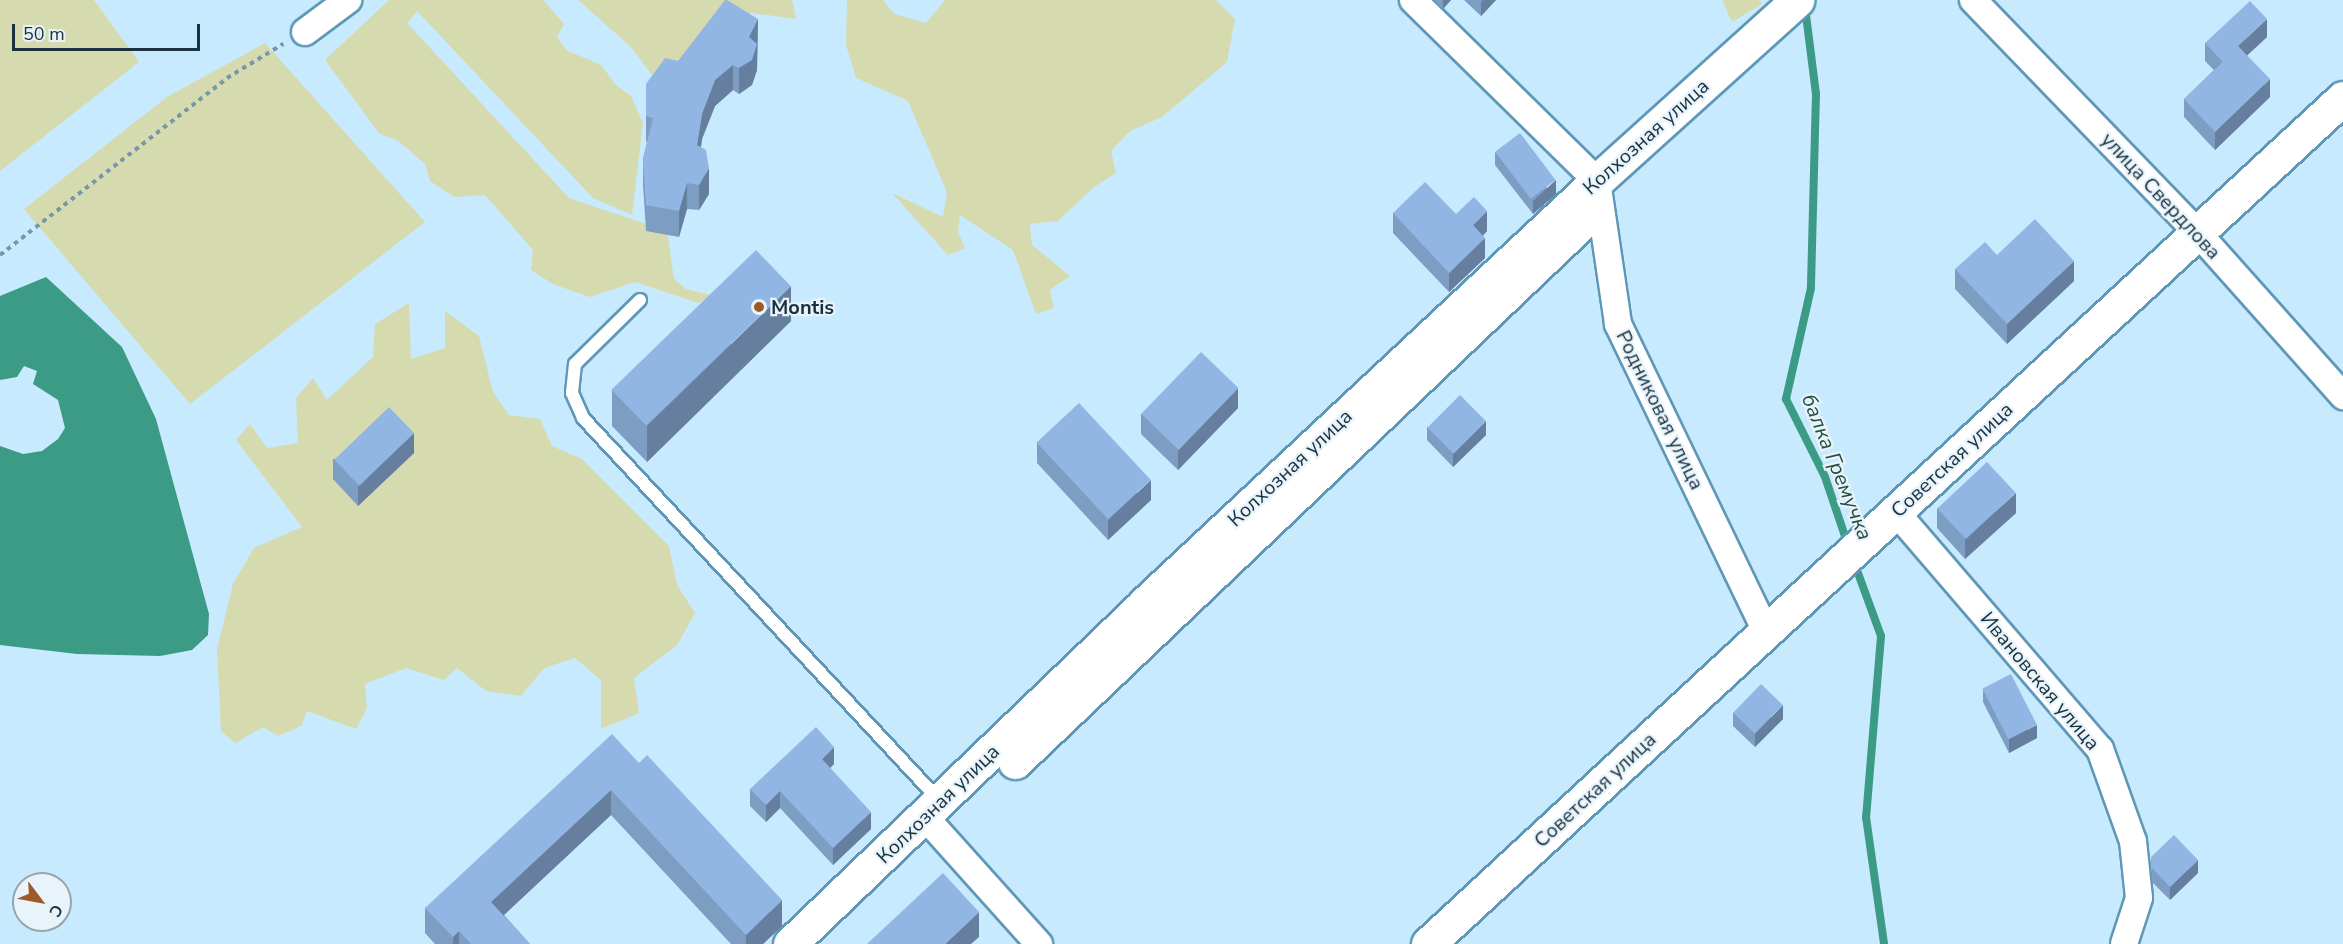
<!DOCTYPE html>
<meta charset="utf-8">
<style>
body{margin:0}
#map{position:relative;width:2343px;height:944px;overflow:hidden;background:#c7eafe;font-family:"Nunito Sans",sans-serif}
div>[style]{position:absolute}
.green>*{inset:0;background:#d5dbae}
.water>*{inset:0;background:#3b9b84}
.stream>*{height:8px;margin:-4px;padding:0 4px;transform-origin:4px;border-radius:4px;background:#3b9b84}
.path>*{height:4px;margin-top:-2px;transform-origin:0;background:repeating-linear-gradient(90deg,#7997a8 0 4.5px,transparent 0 9px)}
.roads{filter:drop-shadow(2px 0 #5f98b7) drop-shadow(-2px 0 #5f98b7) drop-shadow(0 2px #5f98b7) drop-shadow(0 -2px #5f98b7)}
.lane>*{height:12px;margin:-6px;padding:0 6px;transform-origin:6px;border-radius:6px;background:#fff}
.street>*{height:26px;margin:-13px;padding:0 13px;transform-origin:13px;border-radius:13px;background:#fff}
.secondary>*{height:33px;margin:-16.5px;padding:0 16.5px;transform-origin:16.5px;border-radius:16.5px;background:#fff}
.wall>*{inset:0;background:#7e9dc3}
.shaded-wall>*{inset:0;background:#667f9f}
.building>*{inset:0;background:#92b6e3;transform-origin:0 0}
.dots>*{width:16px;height:16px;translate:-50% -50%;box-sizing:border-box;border:3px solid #e8f3fa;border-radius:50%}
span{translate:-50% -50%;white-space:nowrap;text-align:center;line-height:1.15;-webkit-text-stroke:4.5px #e8f3fa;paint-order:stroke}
.street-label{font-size:20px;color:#1a323f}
.poi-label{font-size:20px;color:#1a323f;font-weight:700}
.left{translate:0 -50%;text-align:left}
.water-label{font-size:21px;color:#244d42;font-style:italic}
.north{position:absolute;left:12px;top:872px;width:60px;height:60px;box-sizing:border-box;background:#e8f3fa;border:2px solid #96a6af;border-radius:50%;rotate:122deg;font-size:16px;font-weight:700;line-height:24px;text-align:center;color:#1a323f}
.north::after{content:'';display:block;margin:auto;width:21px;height:27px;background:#9c5a28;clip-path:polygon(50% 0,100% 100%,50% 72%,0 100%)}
.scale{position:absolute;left:12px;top:24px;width:188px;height:27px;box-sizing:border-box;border:3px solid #1a323f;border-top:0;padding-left:8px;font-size:18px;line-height:21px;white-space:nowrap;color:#1a323f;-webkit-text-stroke:4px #e8f3fa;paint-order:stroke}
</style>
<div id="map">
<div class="green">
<i style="clip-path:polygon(0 0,94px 0,139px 62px,0 171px)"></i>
<i style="clip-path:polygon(389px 0,543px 0,564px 24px,557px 37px,566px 50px,601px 65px,616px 85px,631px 96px,643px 123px,632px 215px,593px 198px,417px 11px,407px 23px,569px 198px,667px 231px,674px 279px,686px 289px,714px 296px,698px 303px,635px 282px,590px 297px,553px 284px,531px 270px,533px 250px,485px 195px,454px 197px,430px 181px,425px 164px,398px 141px,379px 133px,325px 60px)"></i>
<i style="clip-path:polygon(578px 0,792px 0,796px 19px,752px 13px,721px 20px,669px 98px,631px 47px)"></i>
<i style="clip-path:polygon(847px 0,883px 0,894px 14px,926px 23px,945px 0,1216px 0,1235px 19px,1227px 62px,1162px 117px,1130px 131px,1111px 151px,1116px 173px,1094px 187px,1058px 221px,1030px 224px,1032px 245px,1070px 276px,1050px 290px,1054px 308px,1036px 314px,1013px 250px,960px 215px,958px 232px,965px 248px,948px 255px,892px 193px,943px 217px,947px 192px,908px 101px,856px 78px,846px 45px)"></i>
<i style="clip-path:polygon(1722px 0,1760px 0,1762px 4px,1732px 22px)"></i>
<i style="clip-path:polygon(265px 43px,425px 222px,190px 404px,24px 209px,167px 97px)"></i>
<i style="clip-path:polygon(409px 303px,411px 359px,445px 348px,445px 311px,479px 336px,493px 392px,509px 415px,540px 419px,552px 446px,582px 459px,669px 546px,677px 585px,695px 613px,677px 645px,634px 678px,639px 713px,601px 729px,601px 680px,575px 658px,544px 668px,521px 696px,486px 691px,457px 668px,444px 680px,406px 668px,365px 684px,367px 708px,356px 729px,307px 711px,301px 726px,278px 736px,263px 727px,235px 743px,221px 731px,217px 649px,233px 584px,254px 548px,302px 527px,236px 440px,250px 424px,267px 448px,298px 443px,296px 398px,313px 378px,327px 400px,373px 357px,375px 324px)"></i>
</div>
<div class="water">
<i style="clip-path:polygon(46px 277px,122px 347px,156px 419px,209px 614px,208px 635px,192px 650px,160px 656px,77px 654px,0 645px,0 446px,23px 454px,42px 451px,58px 439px,65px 428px,58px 400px,33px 384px,37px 371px,24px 366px,17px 377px,0 380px,0 296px)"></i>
</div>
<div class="stream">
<i style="left:1805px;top:7px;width:88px;rotate:82.8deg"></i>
<i style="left:1816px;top:94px;width:194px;rotate:91.5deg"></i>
<i style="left:1811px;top:288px;width:114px;rotate:102.7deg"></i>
<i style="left:1786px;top:399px;width:87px;rotate:63.4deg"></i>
<i style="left:1825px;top:477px;width:72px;rotate:71.3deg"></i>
<i style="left:1854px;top:562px;width:79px;rotate:70deg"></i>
<i style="left:1881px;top:636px;width:182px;rotate:94.7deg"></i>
<i style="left:1866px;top:817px;width:128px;rotate:81.9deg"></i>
</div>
<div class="path">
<i style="left:0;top:255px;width:288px;rotate:-37.9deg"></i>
<i style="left:227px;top:78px;width:66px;rotate:-31.3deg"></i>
</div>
<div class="roads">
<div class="lane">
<i style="left:640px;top:300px;width:91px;rotate:135.4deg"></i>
<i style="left:575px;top:364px;width:29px;rotate:96deg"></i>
<i style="left:572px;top:393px;width:27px;rotate:66deg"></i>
<i style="left:583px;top:418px;width:521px;rotate:47.02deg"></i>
</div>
<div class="street">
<i style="left:1413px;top:0;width:258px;rotate:44.5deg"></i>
<i style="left:1597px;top:181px;width:145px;rotate:81.6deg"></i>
<i style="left:1618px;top:324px;width:341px;rotate:64.3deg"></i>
<i style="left:1973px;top:0;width:322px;rotate:46deg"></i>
<i style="left:2197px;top:232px;width:220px;rotate:48.3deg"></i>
<i style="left:305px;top:32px;width:54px;rotate:-36.7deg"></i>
<i style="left:1895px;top:511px;width:314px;rotate:49.3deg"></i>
<i style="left:2100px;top:749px;width:98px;rotate:70.3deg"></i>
<i style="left:2133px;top:841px;width:57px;rotate:84deg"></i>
<i style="left:2139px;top:898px;width:48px;rotate:108.1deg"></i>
<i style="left:925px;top:817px;width:171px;rotate:48.1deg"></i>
</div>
<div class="secondary">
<i style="left:1015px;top:762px;width:794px;rotate:-43.57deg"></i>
<i style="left:790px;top:944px;width:491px;rotate:-43.8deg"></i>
<i style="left:1144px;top:604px;width:620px;rotate:-43.04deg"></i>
<i style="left:1597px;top:181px;width:270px;rotate:-42.1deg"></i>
<i style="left:1428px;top:944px;width:1246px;rotate:-42.76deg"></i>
</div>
</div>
<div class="wall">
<i style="clip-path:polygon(1434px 0,1451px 0,1443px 9px)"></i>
<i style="clip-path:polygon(1464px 0,1496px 0,1481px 16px)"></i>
<i style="clip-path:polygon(758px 19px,757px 70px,752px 85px,739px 94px,733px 90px,715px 106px,702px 139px,701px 147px,709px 194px,699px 210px,687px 209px,679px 237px,646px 231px,643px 185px,643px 159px,647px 142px,646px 141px,646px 84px,678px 61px)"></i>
<i style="clip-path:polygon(2267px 37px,2247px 55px,2270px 97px,2215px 150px,2184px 117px,2184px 99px,2214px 70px,2205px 61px,2205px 43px)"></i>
<i style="clip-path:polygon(1495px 152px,1556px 194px,1533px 214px,1495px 165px)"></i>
<i style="clip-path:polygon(1393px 213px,1456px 214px,1487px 231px,1483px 236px,1485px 258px,1449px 292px,1393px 233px)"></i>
<i style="clip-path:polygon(1997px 255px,2074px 281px,2007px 344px,1955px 289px,1955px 269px)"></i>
<i style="clip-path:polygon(791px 321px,647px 462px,612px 426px,612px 390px)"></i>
<i style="clip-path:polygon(1238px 408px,1178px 470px,1141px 434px,1141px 414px)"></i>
<i style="clip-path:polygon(1427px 427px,1486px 435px,1453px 467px,1427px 440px)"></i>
<i style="clip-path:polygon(1037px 443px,1151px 500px,1108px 540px,1037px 463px)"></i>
<i style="clip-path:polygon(414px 453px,358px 506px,333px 479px,333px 459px)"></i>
<i style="clip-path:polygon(1937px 508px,2016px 513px,1965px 559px,1937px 528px)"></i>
<i style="clip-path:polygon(1983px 689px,2037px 738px,2009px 753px,1983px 702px)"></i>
<i style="clip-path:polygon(1733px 713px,1783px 719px,1755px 747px,1733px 726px)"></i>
<i style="clip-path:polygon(639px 763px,782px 926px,763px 944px,731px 944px,611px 815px,504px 915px,530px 944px,435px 944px,425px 933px,425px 908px)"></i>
<i style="clip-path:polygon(834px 764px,830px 768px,871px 829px,833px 865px,780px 808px,766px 822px,750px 806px,750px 789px)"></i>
<i style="clip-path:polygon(2151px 857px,2198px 873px,2170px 900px,2152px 882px)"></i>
</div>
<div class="shaded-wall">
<i style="clip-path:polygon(1443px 0,1451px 0,1443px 9px)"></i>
<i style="clip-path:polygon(1483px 0,1496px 0,1481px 16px,1481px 2px)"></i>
<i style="clip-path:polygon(758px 19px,757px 70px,752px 85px,739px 94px,739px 68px,749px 37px)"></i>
<i style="clip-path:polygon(2267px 19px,2267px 37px,2238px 64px,2238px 46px)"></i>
<i style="clip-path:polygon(733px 65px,733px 90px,715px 106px,702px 139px,697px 171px,697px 145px,702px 114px,715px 80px)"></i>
<i style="clip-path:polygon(2270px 79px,2270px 97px,2215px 150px,2215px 132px)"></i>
<i style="clip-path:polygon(709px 168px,709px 194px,699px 210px,699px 185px)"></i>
<i style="clip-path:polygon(1556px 180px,1556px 194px,1533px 214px,1533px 201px)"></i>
<i style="clip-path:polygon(687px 183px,687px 209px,679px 237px,679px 211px)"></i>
<i style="clip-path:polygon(1487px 211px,1487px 231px,1473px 245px,1473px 225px)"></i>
<i style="clip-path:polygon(1485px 238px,1485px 258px,1449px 292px,1449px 273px)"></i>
<i style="clip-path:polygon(2074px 261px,2074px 281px,2007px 344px,2007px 324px)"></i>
<i style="clip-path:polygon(791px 286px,791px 321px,647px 462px,647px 426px)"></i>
<i style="clip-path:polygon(1238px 388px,1238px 408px,1178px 470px,1178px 450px)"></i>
<i style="clip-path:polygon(1486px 421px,1486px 435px,1453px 467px,1453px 453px)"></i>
<i style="clip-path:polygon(414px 433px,414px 453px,358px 506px,358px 486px)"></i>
<i style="clip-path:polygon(1151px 480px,1151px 500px,1108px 540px,1108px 520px)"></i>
<i style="clip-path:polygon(2016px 493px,2016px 513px,1965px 559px,1965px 539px)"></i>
<i style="clip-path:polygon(1783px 705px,1783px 719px,1755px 747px,1755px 734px)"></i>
<i style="clip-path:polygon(2037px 725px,2037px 738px,2009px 753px,2009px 739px)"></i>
<i style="clip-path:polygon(834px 747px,834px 764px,822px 776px,822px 759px)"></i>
<i style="clip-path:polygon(611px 790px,611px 815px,491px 927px,491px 902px)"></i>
<i style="clip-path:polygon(780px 791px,780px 808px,766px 822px,766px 805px)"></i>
<i style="clip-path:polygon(871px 812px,871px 829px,833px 865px,833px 848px)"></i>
<i style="clip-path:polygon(2198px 860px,2198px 873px,2170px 900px,2170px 887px)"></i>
<i style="clip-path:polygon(782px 900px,782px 926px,763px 944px,746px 944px,746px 935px)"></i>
<i style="clip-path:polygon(979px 912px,979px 937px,971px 944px,945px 944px)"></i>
<i style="clip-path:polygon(459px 931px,459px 944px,453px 944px,453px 937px)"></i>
</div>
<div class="building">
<i style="clip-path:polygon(725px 0,727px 0,758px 19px,749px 37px,757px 44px,752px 60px,739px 68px,733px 65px,715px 80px,702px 114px,697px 145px,706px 150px,709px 168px,699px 185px,687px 183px,679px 211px,646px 205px,643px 159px,653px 118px,646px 116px,646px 84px,665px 58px,678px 61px)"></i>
<i style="clip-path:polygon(2250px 1px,2267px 19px,2238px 46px,2270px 79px,2215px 132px,2184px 99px,2223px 62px,2205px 43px)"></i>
<i style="left:1520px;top:133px;width:59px;height:31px;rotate:53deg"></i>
<i style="clip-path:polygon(1425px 182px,1456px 214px,1474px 197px,1487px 211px,1473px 225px,1485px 238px,1449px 273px,1393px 213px)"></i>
<i style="clip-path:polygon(2035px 219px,2074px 261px,2007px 324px,1955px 269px,1985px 242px,1997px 255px)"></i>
<i style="left:756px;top:250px;width:50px;height:201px;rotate:46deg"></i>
<i style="left:1201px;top:352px;width:52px;height:86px;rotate:44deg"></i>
<i style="left:1460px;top:395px;width:37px;height:46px;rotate:45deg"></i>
<i style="left:1079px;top:403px;width:105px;height:58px;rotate:47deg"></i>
<i style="left:389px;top:407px;width:36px;height:76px;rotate:46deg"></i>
<i style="left:1987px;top:462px;width:42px;height:68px;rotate:47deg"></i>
<i style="left:2011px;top:674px;width:57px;height:32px;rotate:63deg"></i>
<i style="left:1761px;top:684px;width:30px;height:40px;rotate:44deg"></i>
<i style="clip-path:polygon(816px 727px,834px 747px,822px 759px,871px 812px,833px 848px,780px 791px,766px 805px,750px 789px)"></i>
<i style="clip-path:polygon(612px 734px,639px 763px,647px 755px,782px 900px,746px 935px,611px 790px,491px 902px,530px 944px,471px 944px,459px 931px,453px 937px,425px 908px)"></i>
<i style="clip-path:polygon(2174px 835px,2198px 860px,2170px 887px,2152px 868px,2151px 857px)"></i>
<i style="clip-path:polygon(943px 873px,979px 912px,945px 944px,867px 944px)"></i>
</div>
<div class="dots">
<i style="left:759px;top:307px;background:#9c5a28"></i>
</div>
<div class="street-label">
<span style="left:1646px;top:137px;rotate:-42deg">Колхозная улица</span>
<span style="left:2161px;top:196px;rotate:47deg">улица Свердлова</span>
<span style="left:1660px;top:410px;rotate:64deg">Родниковая улица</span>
<span style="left:1952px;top:460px;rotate:-43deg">Советская улица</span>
<span style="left:1290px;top:468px;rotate:-43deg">Колхозная улица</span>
<span style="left:2040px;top:681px;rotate:50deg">Ивановская улица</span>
<span style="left:1595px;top:790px;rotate:-43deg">Советская улица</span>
<span style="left:938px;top:804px;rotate:-44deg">Колхозная улица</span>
</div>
<div class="poi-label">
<span class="left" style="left:771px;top:307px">Montis</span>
</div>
<div class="water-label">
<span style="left:1837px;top:467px;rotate:68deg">балка Гремучка</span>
</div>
<div class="north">С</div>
<div class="scale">50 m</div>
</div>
